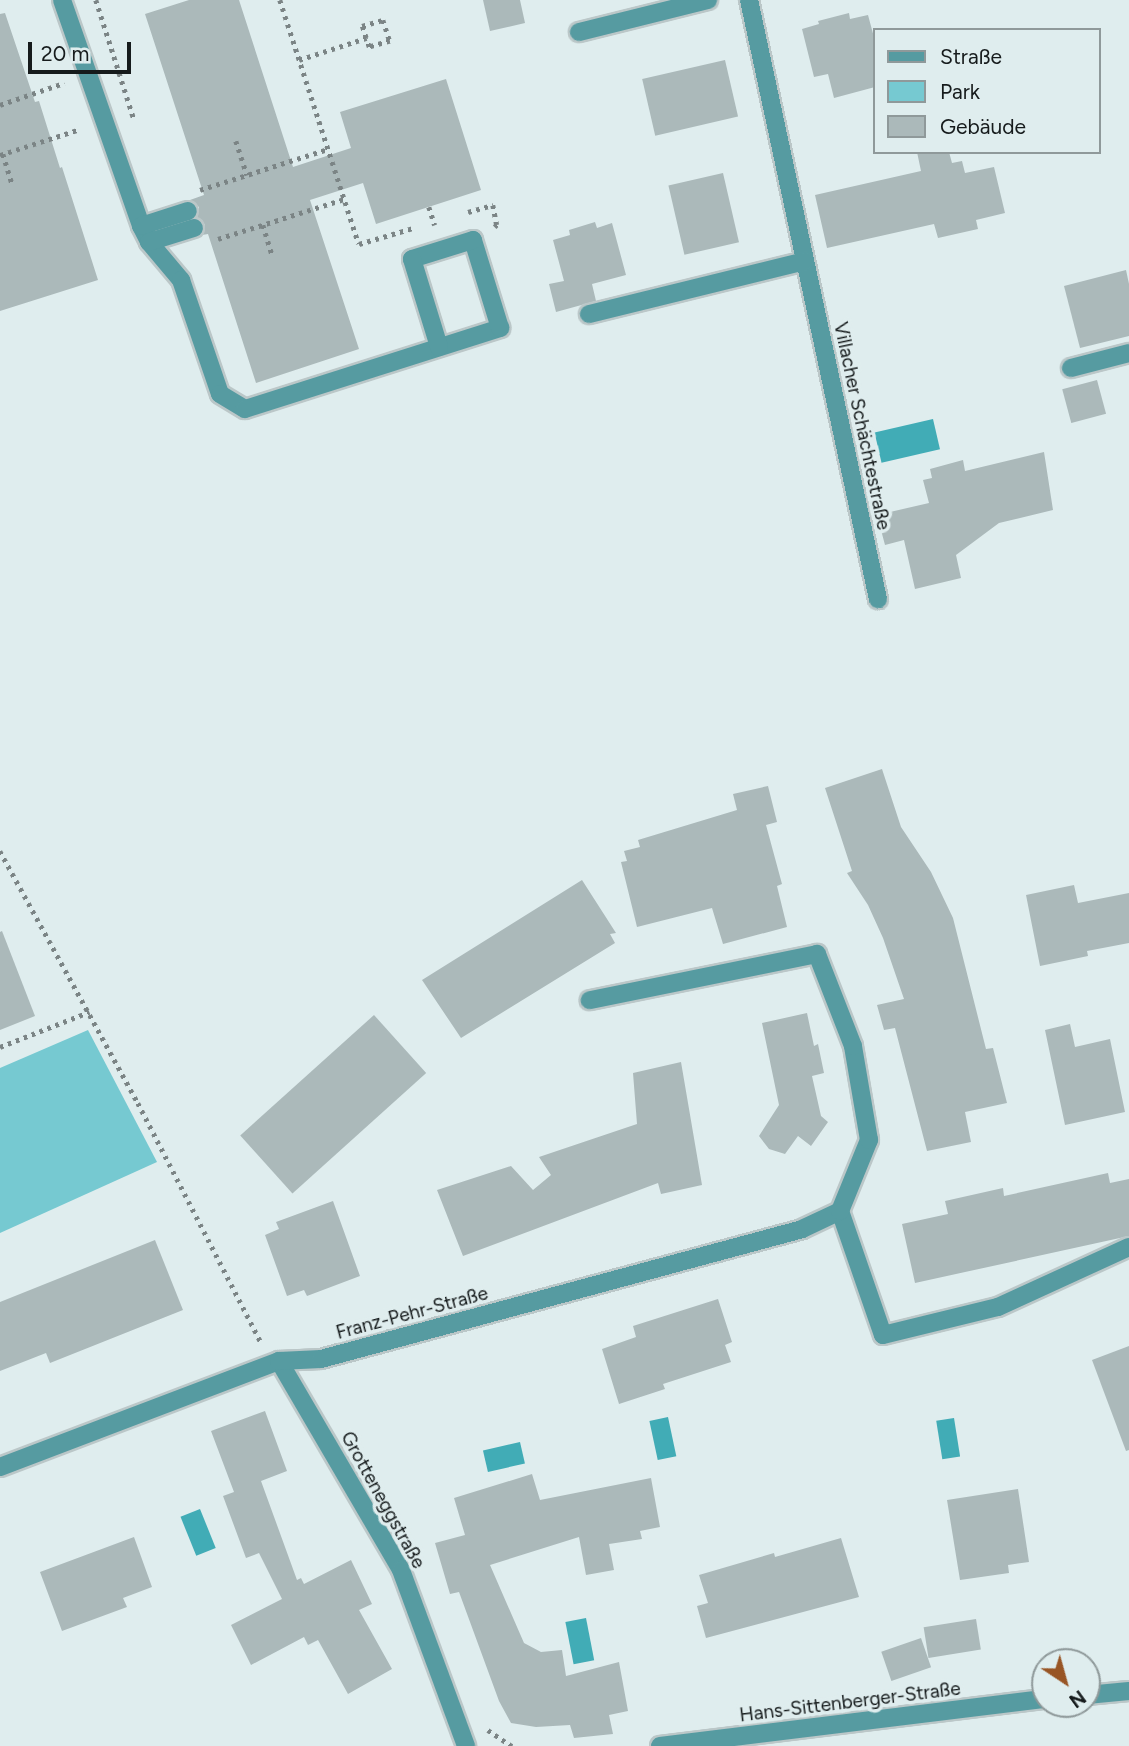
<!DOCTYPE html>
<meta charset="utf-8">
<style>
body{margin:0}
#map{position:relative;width:1129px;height:1746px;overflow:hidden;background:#dfedee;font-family:Figtree,sans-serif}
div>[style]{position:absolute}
.green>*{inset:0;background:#76c9d1}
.water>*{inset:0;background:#41acb6;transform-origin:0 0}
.building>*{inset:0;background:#abb9ba;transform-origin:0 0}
.path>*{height:4.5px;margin-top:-2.25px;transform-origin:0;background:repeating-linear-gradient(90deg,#7b8485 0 3.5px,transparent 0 8.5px)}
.roads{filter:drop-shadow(2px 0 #bbc7c8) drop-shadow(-2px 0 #bbc7c8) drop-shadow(0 2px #bbc7c8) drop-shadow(0 -2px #bbc7c8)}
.minor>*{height:18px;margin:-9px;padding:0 9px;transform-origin:9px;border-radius:9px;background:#569ba1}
span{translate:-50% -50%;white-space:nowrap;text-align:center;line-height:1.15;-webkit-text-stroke:7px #dfedee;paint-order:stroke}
.street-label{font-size:19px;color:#161b1c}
.legend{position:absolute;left:873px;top:28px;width:228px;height:126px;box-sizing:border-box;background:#dfedee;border:2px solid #8f999a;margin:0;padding:9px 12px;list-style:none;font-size:21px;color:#161b1c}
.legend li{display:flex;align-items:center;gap:14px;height:35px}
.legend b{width:35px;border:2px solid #8f999a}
.north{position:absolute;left:1031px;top:1648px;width:70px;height:70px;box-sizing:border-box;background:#dfedee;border:2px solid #8f999a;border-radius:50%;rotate:144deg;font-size:19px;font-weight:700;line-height:28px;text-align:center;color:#161b1c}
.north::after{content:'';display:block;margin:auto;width:24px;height:32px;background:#985525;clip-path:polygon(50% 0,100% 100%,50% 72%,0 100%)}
.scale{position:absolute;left:28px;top:42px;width:103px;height:32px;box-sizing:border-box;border:4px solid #161b1c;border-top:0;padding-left:9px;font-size:21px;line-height:24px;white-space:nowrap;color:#161b1c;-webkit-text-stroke:5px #dfedee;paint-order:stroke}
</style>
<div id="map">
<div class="green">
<i style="clip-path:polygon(88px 1030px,157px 1162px,0 1233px,0 1068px)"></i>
</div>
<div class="water">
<i style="left:933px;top:419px;width:31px;height:60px;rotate:77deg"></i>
<i style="left:668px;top:1417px;width:40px;height:19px;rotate:78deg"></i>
<i style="left:954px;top:1418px;width:39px;height:18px;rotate:81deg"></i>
<i style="left:520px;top:1442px;width:22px;height:38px;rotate:77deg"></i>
<i style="left:200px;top:1509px;width:42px;height:21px;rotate:68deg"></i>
<i style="left:586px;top:1618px;width:43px;height:21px;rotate:79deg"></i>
</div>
<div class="building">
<i style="clip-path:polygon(189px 0,239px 0,293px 167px,351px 148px,340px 112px,446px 79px,481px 190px,376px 224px,363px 183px,310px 200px,359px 349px,256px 383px,208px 234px,202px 235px,205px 225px,197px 217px,199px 207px,190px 200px,204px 195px,145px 14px)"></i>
<i style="clip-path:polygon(483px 0,520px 0,525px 23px,490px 31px)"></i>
<i style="clip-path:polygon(5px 13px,35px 102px,39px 101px,60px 168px,62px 167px,98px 280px,0 311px,0 14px)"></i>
<i style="clip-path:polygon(849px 13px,850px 19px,868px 15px,875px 41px,875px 87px,834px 98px,828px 74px,814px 77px,802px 29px,819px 24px,818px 21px)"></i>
<i style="left:725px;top:60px;width:58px;height:85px;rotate:77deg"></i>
<i style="clip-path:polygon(917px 152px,949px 152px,952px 163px,962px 161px,965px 173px,994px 167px,1005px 213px,976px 220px,978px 229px,938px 238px,934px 224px,827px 248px,815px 195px,921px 171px)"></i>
<i style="left:723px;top:173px;width:71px;height:56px;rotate:77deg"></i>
<i style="clip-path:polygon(595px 222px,597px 228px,612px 223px,626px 275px,592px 284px,596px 301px,556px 312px,549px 284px,564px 281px,553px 240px,570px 235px,569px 230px)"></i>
<i style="clip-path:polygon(1126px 270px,1129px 284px,1129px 336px,1080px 348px,1064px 286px)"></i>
<i style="left:1097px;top:380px;width:35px;height:36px;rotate:75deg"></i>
<i style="clip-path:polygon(1044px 452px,1053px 510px,999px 523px,956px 555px,961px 578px,915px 589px,904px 540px,885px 545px,877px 515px,929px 503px,923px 480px,932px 478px,930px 469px,963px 460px,965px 471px)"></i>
<i style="clip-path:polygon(882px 769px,901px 827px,931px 872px,953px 918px,986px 1049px,993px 1048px,1007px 1103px,965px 1112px,971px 1142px,927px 1151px,895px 1028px,884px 1030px,877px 1005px,904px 999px,883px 938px,868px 905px,847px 873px,852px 871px,825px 788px)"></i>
<i style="clip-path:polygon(768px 786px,777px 822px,766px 825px,782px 884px,777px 886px,787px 927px,723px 944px,712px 908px,637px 927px,621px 862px,627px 861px,624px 851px,640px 847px,638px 840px,737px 810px,733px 794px)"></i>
<i style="clip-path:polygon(582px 880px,616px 933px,610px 934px,615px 943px,461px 1038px,422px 980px)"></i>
<i style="clip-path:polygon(1074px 885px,1078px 903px,1129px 893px,1129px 943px,1087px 951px,1088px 956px,1040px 966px,1026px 895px)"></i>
<i style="clip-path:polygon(2px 931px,35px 1016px,0 1030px,0 932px)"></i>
<i style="clip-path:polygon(807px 1013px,814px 1046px,818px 1044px,824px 1073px,812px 1076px,821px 1116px,828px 1122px,811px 1146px,798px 1136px,785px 1154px,769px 1149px,759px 1136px,779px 1105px,762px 1023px)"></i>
<i style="left:374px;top:1015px;width:78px;height:180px;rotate:48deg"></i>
<i style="clip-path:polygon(1070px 1024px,1075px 1047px,1110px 1039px,1125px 1112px,1065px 1125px,1045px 1030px)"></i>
<i style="clip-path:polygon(681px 1062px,702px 1185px,661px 1194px,658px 1183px,463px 1256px,437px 1190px,511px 1166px,533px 1190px,551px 1175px,539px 1157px,637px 1124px,633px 1073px)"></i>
<i style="clip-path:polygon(1108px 1173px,1110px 1183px,1129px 1179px,1129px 1236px,915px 1283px,902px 1224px,948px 1214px,945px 1201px,1003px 1188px,1004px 1196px)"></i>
<i style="clip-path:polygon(333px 1201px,360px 1276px,307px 1296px,304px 1290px,287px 1296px,265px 1235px,279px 1229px,276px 1222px)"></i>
<i style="clip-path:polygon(155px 1240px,183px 1310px,50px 1363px,46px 1353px,0 1371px,0 1302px)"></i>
<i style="clip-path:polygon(718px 1299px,732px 1342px,725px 1345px,731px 1362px,663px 1384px,665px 1389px,619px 1404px,602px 1349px,636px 1337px,633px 1326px)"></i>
<i style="clip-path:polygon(1129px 1346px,1129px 1450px,1126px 1451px,1092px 1360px)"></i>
<i style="clip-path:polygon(265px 1411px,287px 1471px,261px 1481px,297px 1580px,301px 1578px,304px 1584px,351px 1560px,372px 1604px,359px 1610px,392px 1669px,348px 1694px,318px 1640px,308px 1645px,304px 1637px,251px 1665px,231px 1625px,282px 1599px,259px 1553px,246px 1558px,223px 1496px,234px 1492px,211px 1431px)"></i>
<i style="clip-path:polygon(532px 1474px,540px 1500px,651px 1478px,660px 1527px,640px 1531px,642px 1539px,609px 1544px,614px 1570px,586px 1575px,579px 1537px,490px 1565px,524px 1643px,541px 1652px,562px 1650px,566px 1676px,619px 1662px,628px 1711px,609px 1715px,613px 1734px,574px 1738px,570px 1725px,536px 1727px,511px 1723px,499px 1701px,459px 1592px,450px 1594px,435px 1543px,465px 1535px,454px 1498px)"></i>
<i style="clip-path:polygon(1018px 1489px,1029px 1562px,1008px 1565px,1009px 1573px,960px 1580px,947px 1500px)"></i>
<i style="clip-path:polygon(134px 1537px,152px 1587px,123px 1598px,127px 1607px,62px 1631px,40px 1572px)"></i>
<i style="clip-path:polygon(841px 1538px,859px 1597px,706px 1638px,697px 1606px,708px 1603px,699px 1575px,774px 1553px,775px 1557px)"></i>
<i style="left:976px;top:1619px;width:31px;height:53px;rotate:81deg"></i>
<i style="left:921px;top:1638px;width:31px;height:42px;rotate:71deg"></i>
</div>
<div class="path">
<i style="left:96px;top:0;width:125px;rotate:72.3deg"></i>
<i style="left:280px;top:0;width:256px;rotate:72.1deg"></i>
<i style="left:359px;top:244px;width:56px;rotate:-16.5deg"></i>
<i style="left:299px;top:60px;width:71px;rotate:-18.2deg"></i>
<i style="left:366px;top:38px;width:13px;rotate:-108deg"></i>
<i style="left:362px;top:26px;width:22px;rotate:-16deg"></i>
<i style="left:383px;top:20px;width:22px;rotate:72deg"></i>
<i style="left:390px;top:41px;width:22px;rotate:164deg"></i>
<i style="left:369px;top:47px;width:9px;rotate:-108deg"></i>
<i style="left:0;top:105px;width:68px;rotate:-19deg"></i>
<i style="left:236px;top:141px;width:36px;rotate:72deg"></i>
<i style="left:3px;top:154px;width:30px;rotate:73deg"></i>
<i style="left:0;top:155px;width:84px;rotate:-18deg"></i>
<i style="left:200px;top:190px;width:134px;rotate:-17.8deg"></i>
<i style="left:429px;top:207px;width:19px;rotate:72deg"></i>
<i style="left:468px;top:212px;width:26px;rotate:-16deg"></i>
<i style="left:493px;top:205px;width:20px;rotate:79deg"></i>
<i style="left:497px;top:225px;width:3px;rotate:135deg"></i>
<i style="left:263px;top:225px;width:30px;rotate:73deg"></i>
<i style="left:218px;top:239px;width:132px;rotate:-17.6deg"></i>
<i style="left:0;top:851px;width:287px;rotate:61.3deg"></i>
<i style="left:138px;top:1103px;width:269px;rotate:62.8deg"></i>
<i style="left:0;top:1047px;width:96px;rotate:-21.5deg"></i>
<i style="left:488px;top:1730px;width:29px;rotate:34deg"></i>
</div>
<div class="roads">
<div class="minor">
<i style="left:62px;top:0;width:239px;rotate:70.7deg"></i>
<i style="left:141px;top:226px;width:18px;rotate:63deg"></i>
<i style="left:149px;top:242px;width:50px;rotate:49.9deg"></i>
<i style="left:181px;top:280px;width:120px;rotate:71.1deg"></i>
<i style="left:220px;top:394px;width:29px;rotate:31deg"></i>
<i style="left:245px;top:409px;width:268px;rotate:-17.6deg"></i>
<i style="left:500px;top:328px;width:92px;rotate:-107.1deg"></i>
<i style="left:473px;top:240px;width:64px;rotate:162.7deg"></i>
<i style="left:412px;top:259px;width:92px;rotate:72.9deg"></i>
<i style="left:749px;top:0;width:613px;rotate:77.85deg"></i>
<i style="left:579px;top:32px;width:133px;rotate:-13.9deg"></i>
<i style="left:141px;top:226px;width:49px;rotate:-17.7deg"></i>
<i style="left:149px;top:242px;width:47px;rotate:-17.3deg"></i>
<i style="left:589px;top:314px;width:222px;rotate:-13.8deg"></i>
<i style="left:1071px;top:368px;width:60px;rotate:-14.5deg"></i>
<i style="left:840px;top:1211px;width:131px;rotate:70.9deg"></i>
<i style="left:883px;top:1335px;width:118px;rotate:-13.7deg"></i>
<i style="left:998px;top:1307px;width:144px;rotate:-24.6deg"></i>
<i style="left:279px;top:1361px;width:242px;rotate:59.7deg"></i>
<i style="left:401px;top:1570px;width:188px;rotate:69.7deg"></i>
<i style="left:0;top:1467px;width:298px;rotate:-20.8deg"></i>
<i style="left:279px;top:1361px;width:42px;rotate:-2.7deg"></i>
<i style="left:321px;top:1359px;width:498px;rotate:-15.1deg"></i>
<i style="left:802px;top:1229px;width:42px;rotate:-25.3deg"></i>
<i style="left:840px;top:1211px;width:77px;rotate:-67.8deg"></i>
<i style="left:869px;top:1140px;width:95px;rotate:-99.7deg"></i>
<i style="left:853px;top:1046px;width:99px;rotate:-111.4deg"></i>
<i style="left:817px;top:954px;width:232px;rotate:168.5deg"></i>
<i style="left:1087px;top:1695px;width:42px;rotate:-5.4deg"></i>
<i style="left:660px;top:1746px;width:388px;rotate:-7deg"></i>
</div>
</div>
<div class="street-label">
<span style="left:862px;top:426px;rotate:78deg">Villacher Schächtestraße</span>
<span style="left:412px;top:1313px;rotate:-15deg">Franz-Pehr-Straße</span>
<span style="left:383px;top:1500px;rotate:61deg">Grotteneggstraße</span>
<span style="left:850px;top:1702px;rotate:-7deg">Hans-Sittenberger-Straße</span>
</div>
<ul class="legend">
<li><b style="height:9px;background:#569ba1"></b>Straße</li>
<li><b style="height:19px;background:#76c9d1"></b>Park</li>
<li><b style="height:19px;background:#abb9ba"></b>Gebäude</li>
</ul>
<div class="north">N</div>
<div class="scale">20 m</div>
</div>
